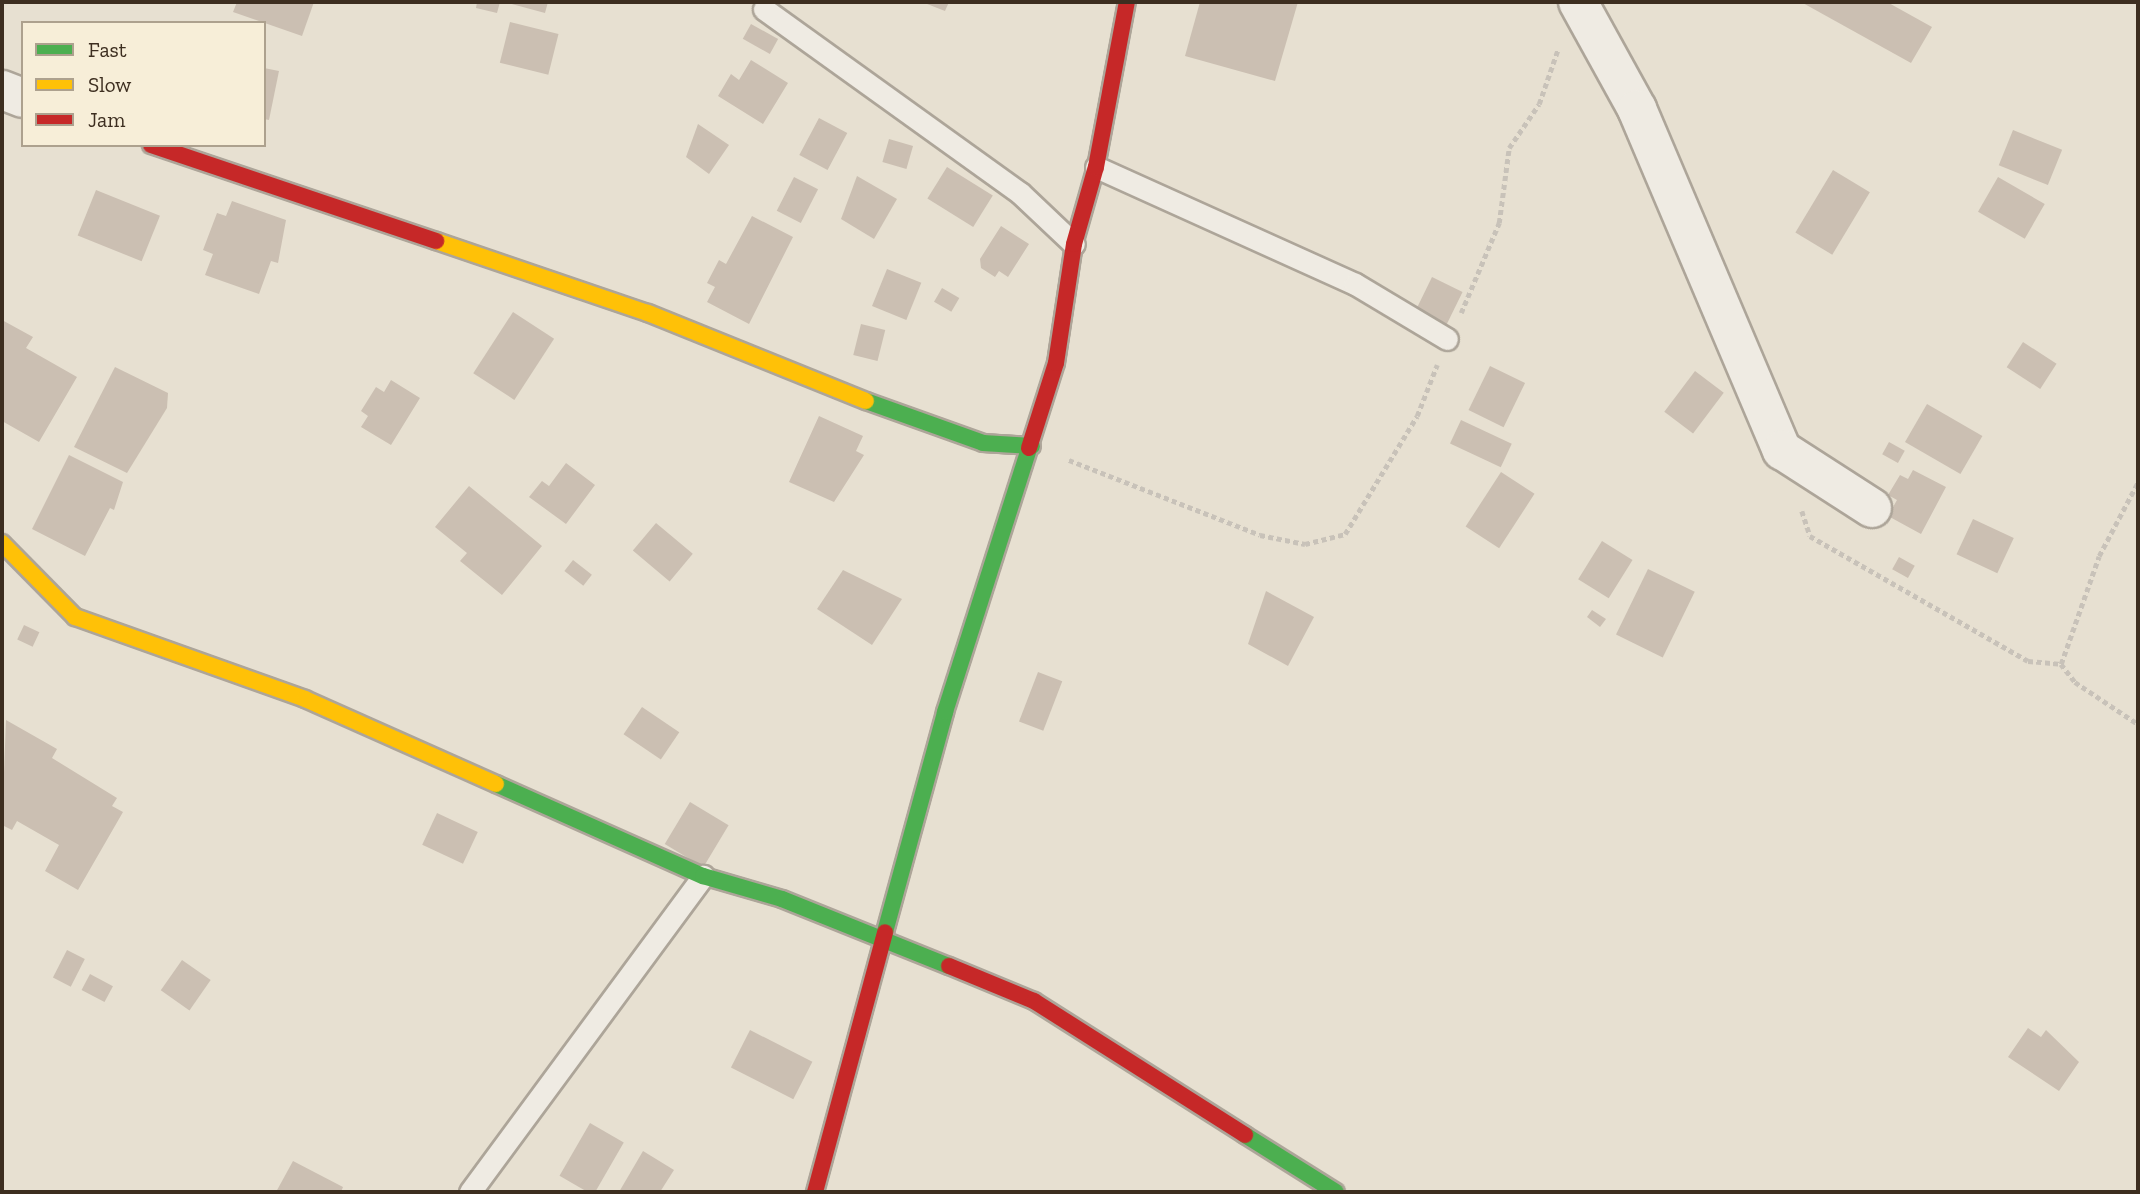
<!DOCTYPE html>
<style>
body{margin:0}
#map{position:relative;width:2140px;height:1194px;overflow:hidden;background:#e7e0d1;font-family:"Zilla Slab",serif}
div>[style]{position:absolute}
.building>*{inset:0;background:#cbbfb2;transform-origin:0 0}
.path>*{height:4.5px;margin-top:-2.25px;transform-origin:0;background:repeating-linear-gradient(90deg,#c8c2b9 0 5px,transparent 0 8.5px)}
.roads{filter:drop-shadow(2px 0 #ada599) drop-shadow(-2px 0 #ada599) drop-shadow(0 2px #ada599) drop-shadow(0 -2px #ada599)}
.lane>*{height:21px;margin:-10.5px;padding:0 10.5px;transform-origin:10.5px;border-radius:10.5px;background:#efebe3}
.street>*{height:38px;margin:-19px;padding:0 19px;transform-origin:19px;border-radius:19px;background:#efebe3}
.fast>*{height:16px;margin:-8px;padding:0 8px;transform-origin:8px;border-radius:8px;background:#4caf50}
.slow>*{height:16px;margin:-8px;padding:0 8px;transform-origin:8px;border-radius:8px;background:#ffc107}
.jam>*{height:16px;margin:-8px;padding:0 8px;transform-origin:8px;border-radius:8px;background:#c62828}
span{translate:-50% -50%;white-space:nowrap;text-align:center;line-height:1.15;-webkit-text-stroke:5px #f7eed8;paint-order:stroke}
.frame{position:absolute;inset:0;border:4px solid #3d2e20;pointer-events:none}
.legend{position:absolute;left:21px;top:21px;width:245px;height:126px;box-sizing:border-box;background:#f7eed8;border:2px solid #ada18e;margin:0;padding:9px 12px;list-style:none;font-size:21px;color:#3d2e20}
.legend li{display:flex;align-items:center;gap:14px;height:35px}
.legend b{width:35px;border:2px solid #ada18e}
</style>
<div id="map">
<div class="building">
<i style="clip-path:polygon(237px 2px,314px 2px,302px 36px,233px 12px)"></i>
<i style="clip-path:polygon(477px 2px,500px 2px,497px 13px,476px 8px)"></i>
<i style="clip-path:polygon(504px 2px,548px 2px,545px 13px)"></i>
<i style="clip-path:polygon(922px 2px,949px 2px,945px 11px)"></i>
<i style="clip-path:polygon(1200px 2px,1298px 2px,1275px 81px,1185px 56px)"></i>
<i style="clip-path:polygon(1801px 2px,1887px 2px,1932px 27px,1911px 63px)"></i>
<i style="left:510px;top:22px;width:50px;height:42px;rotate:14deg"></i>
<i style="left:751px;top:24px;width:31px;height:17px;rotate:29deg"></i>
<i style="clip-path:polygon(751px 60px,788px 83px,763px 124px,718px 96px,731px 74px,739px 80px)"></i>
<i style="clip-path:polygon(264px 68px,279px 71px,269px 120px,264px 119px)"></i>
<i style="left:819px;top:118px;width:32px;height:42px;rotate:28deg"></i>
<i style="clip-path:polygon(698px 124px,729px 145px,709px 174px,686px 157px)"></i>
<i style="left:2013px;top:130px;width:53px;height:38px;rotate:22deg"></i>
<i style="left:889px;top:139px;width:25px;height:24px;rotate:16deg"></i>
<i style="left:947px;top:167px;width:54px;height:37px;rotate:32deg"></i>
<i style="left:1833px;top:170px;width:43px;height:73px;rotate:31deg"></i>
<i style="clip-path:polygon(857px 176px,897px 199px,874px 239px,841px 219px)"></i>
<i style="left:794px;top:177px;width:27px;height:38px;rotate:27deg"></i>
<i style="left:1998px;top:177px;width:54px;height:40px;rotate:30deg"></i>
<i style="left:96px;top:190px;width:69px;height:49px;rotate:22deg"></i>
<i style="clip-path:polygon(232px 201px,286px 220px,278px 263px,271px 261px,259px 294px,205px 275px,213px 254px,203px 250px,217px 213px,226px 216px)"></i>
<i style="clip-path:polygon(752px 216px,793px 237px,749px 324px,707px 302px,715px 287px,707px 283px,719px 260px,726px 264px)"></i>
<i style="clip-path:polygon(1001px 226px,1029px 244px,1008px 277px,999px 271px,995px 277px,981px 268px,980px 259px)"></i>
<i style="left:887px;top:269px;width:37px;height:40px;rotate:22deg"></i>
<i style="left:1432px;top:277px;width:34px;height:40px;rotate:26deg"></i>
<i style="left:942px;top:288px;width:20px;height:16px;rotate:30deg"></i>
<i style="left:513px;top:312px;width:49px;height:73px;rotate:33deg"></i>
<i style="clip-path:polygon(2px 320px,33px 337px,26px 348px,77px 377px,39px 442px,2px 421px)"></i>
<i style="left:861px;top:324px;width:25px;height:32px;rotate:14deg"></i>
<i style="left:2023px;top:342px;width:40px;height:30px;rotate:33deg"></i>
<i style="left:1490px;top:366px;width:39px;height:49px;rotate:26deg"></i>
<i style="clip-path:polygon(115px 367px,168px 393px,167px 408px,127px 473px,74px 447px)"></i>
<i style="left:1695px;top:371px;width:36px;height:51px;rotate:37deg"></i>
<i style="clip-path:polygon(391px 380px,420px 398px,391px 445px,361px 427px,368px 416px,361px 411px,376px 387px,384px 392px)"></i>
<i style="left:1927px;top:404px;width:64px;height:44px;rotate:30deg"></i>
<i style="clip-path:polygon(819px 416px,863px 436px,856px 451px,864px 455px,834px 502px,789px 482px)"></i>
<i style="left:1461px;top:420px;width:56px;height:26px;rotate:25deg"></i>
<i style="left:1889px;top:442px;width:18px;height:14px;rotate:29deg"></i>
<i style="clip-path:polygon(69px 455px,123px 482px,114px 510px,110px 508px,85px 556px,32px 529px)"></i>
<i style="clip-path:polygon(566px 463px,595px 485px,566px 524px,529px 497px,542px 481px,549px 486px)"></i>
<i style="clip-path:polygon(1913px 470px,1946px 487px,1921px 534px,1888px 516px,1897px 500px,1888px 495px,1900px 475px,1908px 479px)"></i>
<i style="left:1501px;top:472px;width:40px;height:65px;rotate:33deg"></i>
<i style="clip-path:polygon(469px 486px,542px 546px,502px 595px,460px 561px,467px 553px,435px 527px)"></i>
<i style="left:1973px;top:519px;width:45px;height:39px;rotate:25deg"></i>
<i style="left:656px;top:523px;width:48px;height:36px;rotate:40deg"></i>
<i style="left:1602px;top:541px;width:36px;height:45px;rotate:32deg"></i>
<i style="left:1899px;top:557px;width:18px;height:14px;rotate:29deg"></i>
<i style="left:573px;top:560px;width:24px;height:14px;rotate:38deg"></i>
<i style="left:1648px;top:569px;width:52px;height:73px;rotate:26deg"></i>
<i style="clip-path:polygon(843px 570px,902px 599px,872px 645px,817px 609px)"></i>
<i style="clip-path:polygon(1266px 591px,1314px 617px,1288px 666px,1248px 644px)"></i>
<i style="clip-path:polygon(1592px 610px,1606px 619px,1600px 627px,1587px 617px)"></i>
<i style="left:24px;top:625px;width:17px;height:16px;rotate:25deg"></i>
<i style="left:1038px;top:672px;width:26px;height:53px;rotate:21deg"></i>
<i style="left:642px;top:707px;width:45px;height:33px;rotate:34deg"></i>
<i style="clip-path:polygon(6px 720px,57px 749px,52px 758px,117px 798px,112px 806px,123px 812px,78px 890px,45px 871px,59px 845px,17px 821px,12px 830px,2px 825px)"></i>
<i style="left:690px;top:802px;width:45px;height:49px;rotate:31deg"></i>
<i style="left:437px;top:813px;width:45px;height:35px;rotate:25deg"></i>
<i style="left:67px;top:950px;width:20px;height:31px;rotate:27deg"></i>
<i style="left:182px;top:960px;width:35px;height:37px;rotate:35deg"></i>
<i style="left:90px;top:974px;width:26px;height:18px;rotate:28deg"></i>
<i style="clip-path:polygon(2028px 1028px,2041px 1037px,2046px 1030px,2079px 1062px,2059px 1091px,2008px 1057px)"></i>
<i style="left:750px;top:1030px;width:70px;height:42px;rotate:27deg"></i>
<i style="left:590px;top:1123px;width:39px;height:61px;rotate:30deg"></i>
<i style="clip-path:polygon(643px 1151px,674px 1170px,660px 1192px,619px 1192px)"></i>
<i style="clip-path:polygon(293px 1161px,343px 1187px,341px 1192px,276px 1192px)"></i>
</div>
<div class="path">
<i style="left:1461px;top:313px;width:98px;rotate:-67.1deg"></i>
<i style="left:1499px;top:223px;width:76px;rotate:-82.4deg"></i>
<i style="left:1509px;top:148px;width:53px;rotate:-55.7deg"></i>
<i style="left:1539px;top:104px;width:58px;rotate:-70.9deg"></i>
<i style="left:1069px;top:460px;width:205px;rotate:21.4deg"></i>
<i style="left:1260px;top:535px;width:46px;rotate:11.3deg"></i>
<i style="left:1305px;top:544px;width:41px;rotate:-14deg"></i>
<i style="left:1345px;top:534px;width:138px;rotate:-58.6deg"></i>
<i style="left:1417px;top:416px;width:55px;rotate:-68.6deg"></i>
<i style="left:1802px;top:511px;width:26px;rotate:72deg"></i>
<i style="left:1810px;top:536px;width:251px;rotate:29.8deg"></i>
<i style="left:2028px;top:661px;width:33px;rotate:5deg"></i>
<i style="left:2061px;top:664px;width:23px;rotate:52deg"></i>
<i style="left:2075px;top:682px;width:76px;rotate:33.7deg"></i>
<i style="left:2061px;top:664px;width:114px;rotate:-70.6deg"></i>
<i style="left:2099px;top:556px;width:84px;rotate:-62.2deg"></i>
</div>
<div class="roads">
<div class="lane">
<i style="left:764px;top:9px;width:315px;rotate:35.7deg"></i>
<i style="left:1020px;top:193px;width:74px;rotate:43.4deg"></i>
<i style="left:1096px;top:167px;width:284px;rotate:24.3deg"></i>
<i style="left:1355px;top:284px;width:107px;rotate:30.9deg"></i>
<i style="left:470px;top:1192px;width:393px;rotate:-53.6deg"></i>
</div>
<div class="street">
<i style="left:1578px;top:2px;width:122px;rotate:61.1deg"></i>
<i style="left:1637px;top:109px;width:371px;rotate:67deg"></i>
<i style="left:1782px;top:450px;width:107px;rotate:32.8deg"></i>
<i style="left:2px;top:90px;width:22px;rotate:21deg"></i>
</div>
<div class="fast">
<i style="left:866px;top:401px;width:124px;rotate:19.7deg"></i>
<i style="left:983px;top:443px;width:49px;rotate:3.5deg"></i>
<i style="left:496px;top:784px;width:227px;rotate:24deg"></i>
<i style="left:703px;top:876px;width:82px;rotate:16.2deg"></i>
<i style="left:782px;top:899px;width:180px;rotate:21.9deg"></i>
<i style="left:885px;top:932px;width:228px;rotate:-74.7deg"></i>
<i style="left:945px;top:712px;width:277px;rotate:-72.3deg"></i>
<i style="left:1245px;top:1135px;width:107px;rotate:32.1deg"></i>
</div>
<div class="slow">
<i style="left:436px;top:241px;width:224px;rotate:18.8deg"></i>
<i style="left:648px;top:313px;width:235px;rotate:22deg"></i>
<i style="left:2px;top:543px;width:104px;rotate:45.4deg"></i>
<i style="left:75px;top:617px;width:244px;rotate:19.6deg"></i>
<i style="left:305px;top:699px;width:209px;rotate:24deg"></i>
</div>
<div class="jam">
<i style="left:151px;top:145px;width:301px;rotate:18.6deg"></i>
<i style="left:1029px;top:448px;width:89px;rotate:-72.4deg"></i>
<i style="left:1056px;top:363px;width:120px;rotate:-81.4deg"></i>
<i style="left:1074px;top:244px;width:80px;rotate:-74.1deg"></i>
<i style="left:1096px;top:167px;width:168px;rotate:-79.4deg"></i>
<i style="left:949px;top:966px;width:92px;rotate:22.4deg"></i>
<i style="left:1034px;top:1001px;width:250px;rotate:32.4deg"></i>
<i style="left:815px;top:1192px;width:269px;rotate:-74.9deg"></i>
</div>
</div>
<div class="frame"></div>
<ul class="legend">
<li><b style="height:9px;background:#4caf50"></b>Fast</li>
<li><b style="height:9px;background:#ffc107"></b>Slow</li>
<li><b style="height:9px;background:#c62828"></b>Jam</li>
</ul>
</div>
